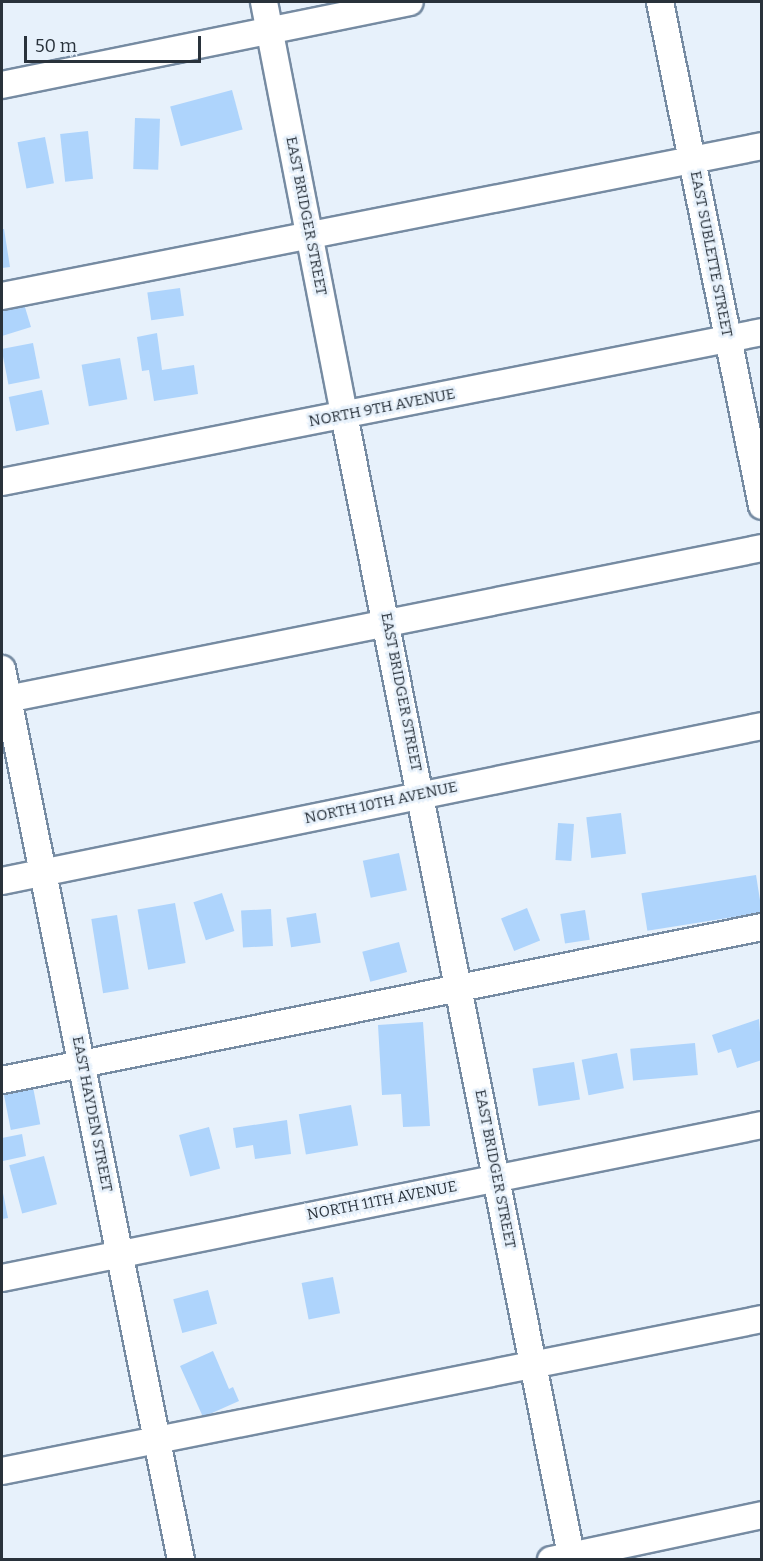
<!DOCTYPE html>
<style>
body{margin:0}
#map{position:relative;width:763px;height:1561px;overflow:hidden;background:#e7f1fb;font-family:Bitter,serif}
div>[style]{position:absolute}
.building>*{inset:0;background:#aed4fc;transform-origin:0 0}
.roads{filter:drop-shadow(2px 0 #768ba2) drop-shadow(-2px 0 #768ba2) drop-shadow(0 2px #768ba2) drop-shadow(0 -2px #768ba2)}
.minor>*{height:26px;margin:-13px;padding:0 13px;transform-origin:13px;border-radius:13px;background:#fff}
span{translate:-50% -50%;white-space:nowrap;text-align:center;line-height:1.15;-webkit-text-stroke:4.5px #e7f1fb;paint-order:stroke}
.street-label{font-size:15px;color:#29323b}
.frame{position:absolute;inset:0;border:3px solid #29323b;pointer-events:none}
.scale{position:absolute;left:24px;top:36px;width:177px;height:27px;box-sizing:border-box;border:3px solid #29323b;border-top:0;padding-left:8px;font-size:18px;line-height:21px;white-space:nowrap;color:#29323b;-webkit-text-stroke:4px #e7f1fb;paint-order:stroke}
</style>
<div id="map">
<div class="building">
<i style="left:232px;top:90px;width:41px;height:64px;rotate:75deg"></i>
<i style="left:135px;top:118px;width:25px;height:51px;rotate:2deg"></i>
<i style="left:88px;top:131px;width:48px;height:28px;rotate:84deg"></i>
<i style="left:45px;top:137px;width:47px;height:28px;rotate:79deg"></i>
<i style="clip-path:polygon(2px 229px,4px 229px,10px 267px,2px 268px)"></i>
<i style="left:180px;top:288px;width:28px;height:33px;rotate:82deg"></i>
<i style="clip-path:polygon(21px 294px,31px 327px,2px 336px,2px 300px)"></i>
<i style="clip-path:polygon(157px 333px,162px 370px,194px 365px,198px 394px,154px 401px,149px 370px,142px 371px,137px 337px)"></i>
<i style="left:33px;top:343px;width:36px;height:32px;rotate:79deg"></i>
<i style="left:120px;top:358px;width:42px;height:39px;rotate:80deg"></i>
<i style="left:42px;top:390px;width:35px;height:34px;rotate:78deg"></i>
<i style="left:621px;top:813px;width:41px;height:35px;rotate:83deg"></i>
<i style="left:558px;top:823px;width:16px;height:37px;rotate:4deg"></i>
<i style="left:399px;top:853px;width:38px;height:37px;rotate:78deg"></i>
<i style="left:756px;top:875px;width:38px;height:116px;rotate:81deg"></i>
<i style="left:222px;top:893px;width:40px;height:30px;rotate:72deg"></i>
<i style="left:175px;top:903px;width:61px;height:38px;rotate:80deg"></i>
<i style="left:527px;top:908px;width:35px;height:28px;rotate:68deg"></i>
<i style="left:271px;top:909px;width:37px;height:30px;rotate:87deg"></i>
<i style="left:585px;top:910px;width:30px;height:25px;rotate:81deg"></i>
<i style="left:316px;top:913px;width:30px;height:30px;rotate:81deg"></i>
<i style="left:117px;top:915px;width:75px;height:26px;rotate:81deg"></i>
<i style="left:399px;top:942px;width:31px;height:38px;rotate:75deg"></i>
<i style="clip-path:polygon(759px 1019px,762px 1060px,737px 1068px,731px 1049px,718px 1053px,712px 1035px)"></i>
<i style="clip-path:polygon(423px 1022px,430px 1126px,403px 1127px,401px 1094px,382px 1095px,378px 1025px)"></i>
<i style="left:695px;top:1043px;width:32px;height:65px;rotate:85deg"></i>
<i style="left:617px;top:1053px;width:36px;height:36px;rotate:79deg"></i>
<i style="left:574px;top:1062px;width:38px;height:42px;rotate:81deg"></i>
<i style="left:33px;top:1087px;width:38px;height:30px;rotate:79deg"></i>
<i style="left:351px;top:1105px;width:41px;height:53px;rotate:80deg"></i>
<i style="clip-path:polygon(287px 1120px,291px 1154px,255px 1159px,253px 1145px,236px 1148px,233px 1128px)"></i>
<i style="left:209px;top:1127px;width:43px;height:31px;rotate:75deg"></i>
<i style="clip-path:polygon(22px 1134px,26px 1156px,3px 1161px,2px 1138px)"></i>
<i style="left:44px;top:1156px;width:50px;height:36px;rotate:75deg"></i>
<i style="clip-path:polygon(2px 1188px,8px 1218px,2px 1219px)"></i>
<i style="left:333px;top:1277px;width:37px;height:32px;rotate:79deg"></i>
<i style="left:208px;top:1290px;width:35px;height:36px;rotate:75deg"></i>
<i style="clip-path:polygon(213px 1351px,229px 1389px,233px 1387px,239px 1401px,203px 1417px,180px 1366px)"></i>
</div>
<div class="roads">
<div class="minor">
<i style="left:264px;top:2px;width:421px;rotate:79deg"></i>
<i style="left:344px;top:415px;width:1167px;rotate:78.74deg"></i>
<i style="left:660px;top:2px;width:514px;rotate:78.56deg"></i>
<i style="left:2px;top:85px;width:416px;rotate:-11.5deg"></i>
<i style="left:2px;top:296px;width:775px;rotate:-11.16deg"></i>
<i style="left:2px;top:482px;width:775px;rotate:-11.16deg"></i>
<i style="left:2px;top:669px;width:909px;rotate:78.64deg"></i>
<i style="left:2px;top:700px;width:775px;rotate:-11.31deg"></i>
<i style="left:2px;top:881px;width:776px;rotate:-11.53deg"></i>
<i style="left:2px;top:1080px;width:775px;rotate:-11.38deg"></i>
<i style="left:2px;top:1278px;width:775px;rotate:-11.38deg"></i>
<i style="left:2px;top:1471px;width:775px;rotate:-11.31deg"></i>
<i style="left:551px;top:1560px;width:216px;rotate:-12deg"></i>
</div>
</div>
<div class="street-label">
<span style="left:306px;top:216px;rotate:79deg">EAST BRIDGER STREET</span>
<span style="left:711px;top:254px;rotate:79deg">EAST SUBLETTE STREET</span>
<span style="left:382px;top:408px;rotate:-11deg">NORTH 9TH AVENUE</span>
<span style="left:401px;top:692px;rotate:79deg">EAST BRIDGER STREET</span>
<span style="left:381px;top:803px;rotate:-12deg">NORTH 10TH AVENUE</span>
<span style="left:92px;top:1114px;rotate:79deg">EAST HAYDEN STREET</span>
<span style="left:495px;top:1169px;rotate:79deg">EAST BRIDGER STREET</span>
<span style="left:382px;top:1201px;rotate:-11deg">NORTH 11TH AVENUE</span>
</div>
<div class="frame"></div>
<div class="scale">50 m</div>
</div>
